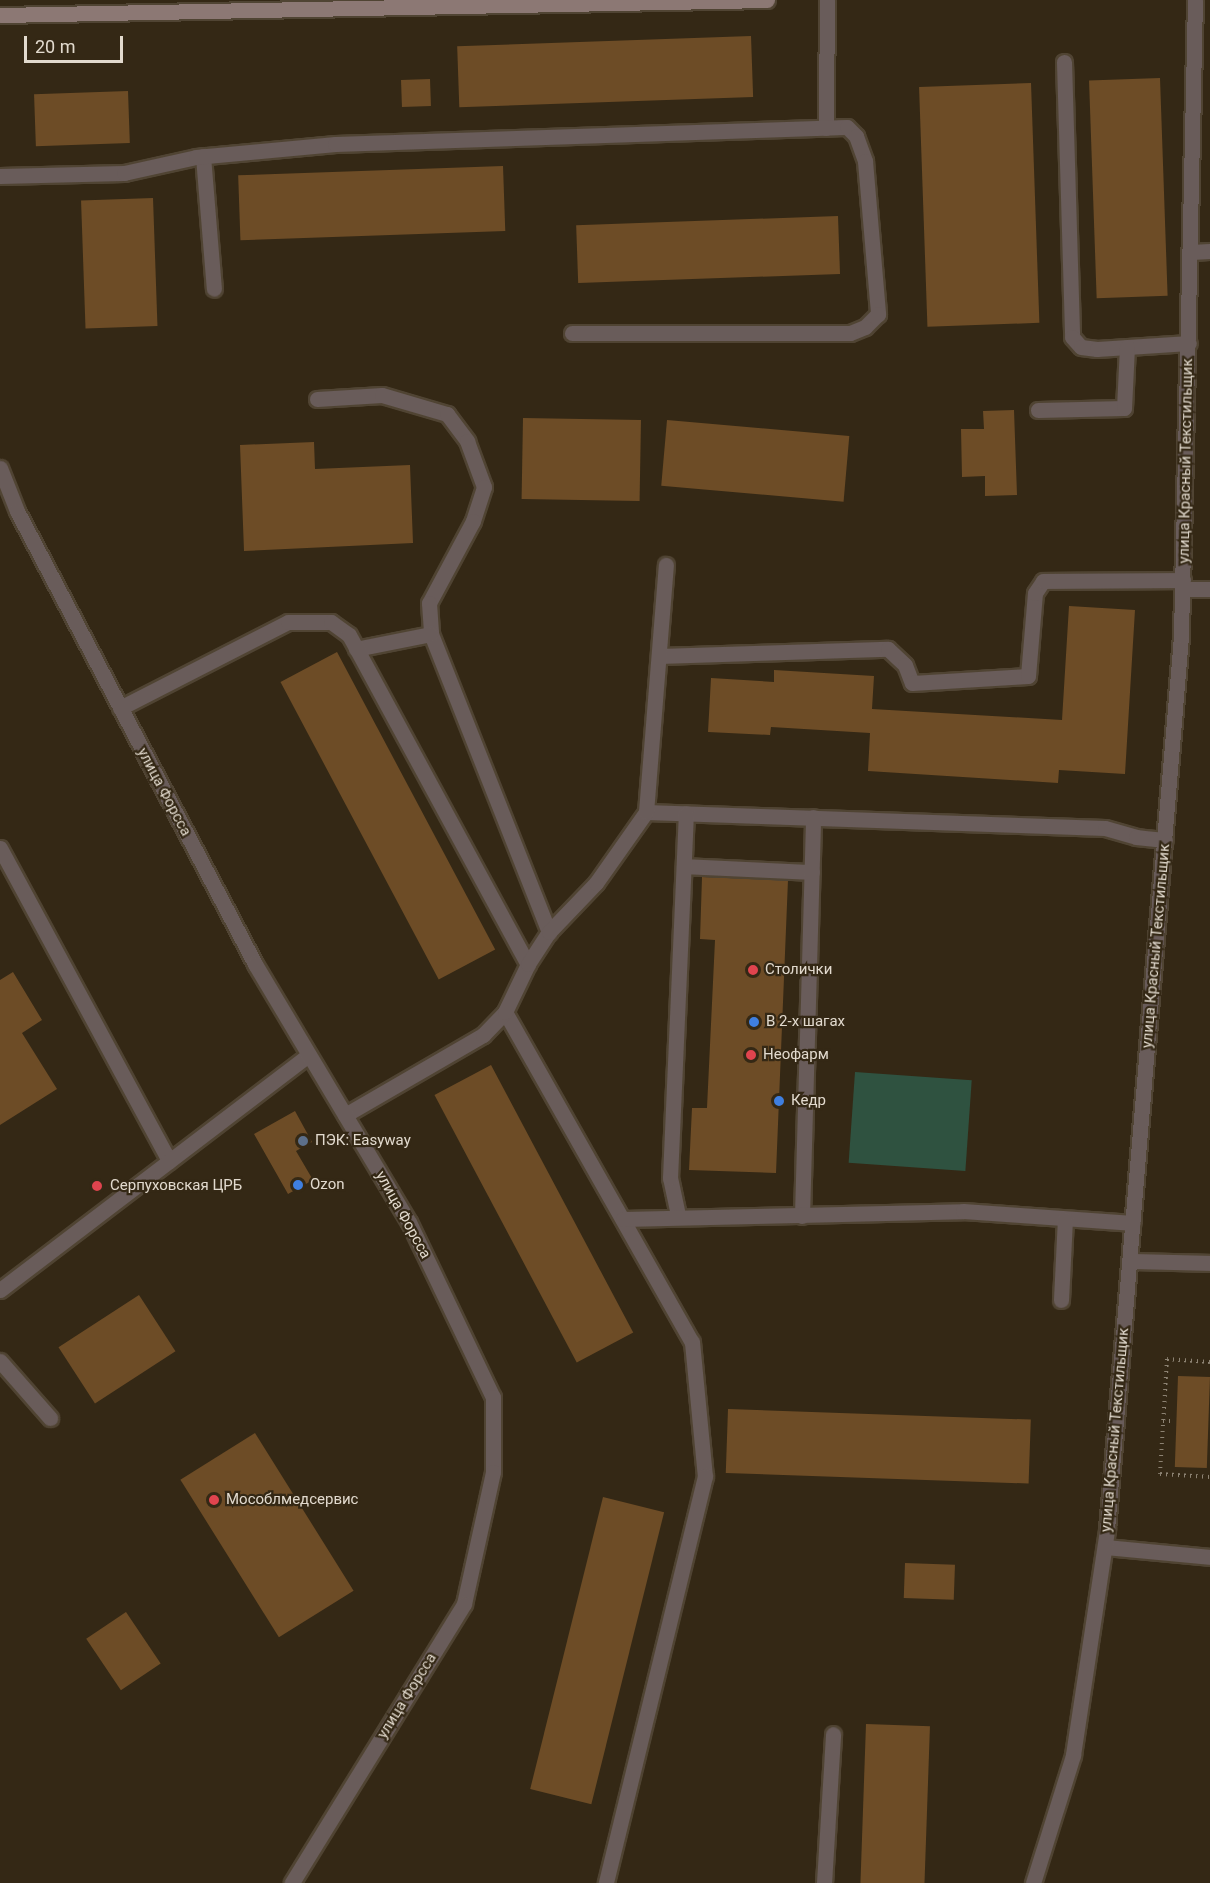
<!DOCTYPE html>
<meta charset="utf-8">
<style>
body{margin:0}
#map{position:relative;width:1210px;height:1883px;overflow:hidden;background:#342815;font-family:Roboto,sans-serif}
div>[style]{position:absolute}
.green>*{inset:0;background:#2f5240;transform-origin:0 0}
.building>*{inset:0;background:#6d4c26;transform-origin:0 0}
.path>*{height:4px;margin-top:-2px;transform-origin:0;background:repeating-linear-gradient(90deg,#8c8272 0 1.5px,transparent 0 6px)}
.roads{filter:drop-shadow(2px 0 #504433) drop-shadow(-2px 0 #504433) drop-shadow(0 2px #504433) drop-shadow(0 -2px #504433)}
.service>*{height:15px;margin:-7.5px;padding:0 7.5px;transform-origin:7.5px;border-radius:7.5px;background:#695c5a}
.minor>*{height:15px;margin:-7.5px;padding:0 7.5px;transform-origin:7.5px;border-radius:7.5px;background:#695c5a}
.tertiary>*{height:15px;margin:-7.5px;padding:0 7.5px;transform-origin:7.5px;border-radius:7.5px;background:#695c5a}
.secondary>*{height:15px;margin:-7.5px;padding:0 7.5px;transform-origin:7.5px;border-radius:7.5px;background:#8c7874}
.dots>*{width:16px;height:16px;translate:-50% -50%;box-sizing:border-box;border:3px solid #342815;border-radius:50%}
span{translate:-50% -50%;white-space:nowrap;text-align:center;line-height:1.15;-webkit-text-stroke:4.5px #342815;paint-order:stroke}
.street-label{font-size:15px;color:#e2dace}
.poi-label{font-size:15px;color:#e2dace}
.left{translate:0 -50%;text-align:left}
.scale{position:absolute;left:24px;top:36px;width:99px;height:27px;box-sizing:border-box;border:3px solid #e2dace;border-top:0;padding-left:8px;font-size:18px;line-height:21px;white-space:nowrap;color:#e2dace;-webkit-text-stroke:4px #342815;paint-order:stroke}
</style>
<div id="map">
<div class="green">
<i style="left:855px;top:1072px;width:117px;height:91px;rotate:4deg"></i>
</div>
<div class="building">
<i style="left:751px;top:36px;width:61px;height:294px;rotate:88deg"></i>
<i style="left:1160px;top:78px;width:218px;height:71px;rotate:88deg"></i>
<i style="left:430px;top:79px;width:27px;height:29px;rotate:88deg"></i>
<i style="left:1031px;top:83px;width:240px;height:112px;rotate:88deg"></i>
<i style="left:128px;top:91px;width:52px;height:94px;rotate:88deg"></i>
<i style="left:503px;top:166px;width:65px;height:265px;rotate:88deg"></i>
<i style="left:153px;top:198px;width:128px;height:72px;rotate:88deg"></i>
<i style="left:838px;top:216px;width:58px;height:262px;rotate:88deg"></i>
<i style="clip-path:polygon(1014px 410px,1017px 495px,985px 496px,985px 476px,962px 477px,961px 429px,984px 429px,983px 411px)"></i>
<i style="left:523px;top:418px;width:118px;height:81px;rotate:1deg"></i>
<i style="left:667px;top:420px;width:183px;height:66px;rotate:5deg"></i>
<i style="clip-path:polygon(314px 442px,315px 469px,410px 465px,413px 543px,244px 551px,240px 445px)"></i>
<i style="clip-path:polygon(1069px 606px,1135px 610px,1125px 774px,1059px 770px,1058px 783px,868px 771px,870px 733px,771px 727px,770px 735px,708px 732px,711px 678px,774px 682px,774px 670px,874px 676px,872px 709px,1062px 720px)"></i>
<i style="left:337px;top:652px;width:337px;height:64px;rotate:62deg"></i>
<i style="clip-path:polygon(702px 877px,788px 880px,776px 1173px,689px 1170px,692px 1108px,707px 1108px,715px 940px,700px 939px)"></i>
<i style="clip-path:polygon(13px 972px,42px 1020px,22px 1033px,57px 1089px,0 1125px,0 980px)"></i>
<i style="left:491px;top:1065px;width:303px;height:64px;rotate:62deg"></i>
<i style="clip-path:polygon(295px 1111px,312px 1142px,296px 1151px,313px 1180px,288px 1194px,254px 1134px)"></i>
<i style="left:139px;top:1295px;width:67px;height:96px;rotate:57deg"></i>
<i style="left:1178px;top:1376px;width:32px;height:91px;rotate:2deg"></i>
<i style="left:728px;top:1409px;width:303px;height:64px;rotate:2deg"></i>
<i style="left:255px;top:1433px;width:186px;height:88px;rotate:58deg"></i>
<i style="left:603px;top:1497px;width:63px;height:301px;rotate:14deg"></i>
<i style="left:905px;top:1563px;width:50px;height:35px;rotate:2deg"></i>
<i style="left:126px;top:1612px;width:62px;height:48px;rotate:56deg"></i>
<i style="left:866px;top:1724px;width:64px;height:159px;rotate:2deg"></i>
</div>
<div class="path">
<i style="left:1210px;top:1362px;width:43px;rotate:-176deg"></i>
<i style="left:1167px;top:1359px;width:115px;rotate:93.5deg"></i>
<i style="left:1160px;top:1474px;width:50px;rotate:3.4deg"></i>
<i style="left:1163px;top:1421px;width:12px"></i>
</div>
<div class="roads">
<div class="service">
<i style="left:1064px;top:62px;width:275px;rotate:88.3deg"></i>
<i style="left:1072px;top:337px;width:13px;rotate:48deg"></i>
<i style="left:1081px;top:347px;width:16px;rotate:7deg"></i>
<i style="left:1097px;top:349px;width:92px;rotate:-3.7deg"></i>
<i style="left:826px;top:128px;width:128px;rotate:-89.6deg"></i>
<i style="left:203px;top:156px;width:133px;rotate:85.3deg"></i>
<i style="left:0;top:176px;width:124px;rotate:-1.4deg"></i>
<i style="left:124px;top:173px;width:74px;rotate:-12.5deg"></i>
<i style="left:196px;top:157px;width:140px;rotate:-5.3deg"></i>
<i style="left:335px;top:144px;width:512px;rotate:-1.9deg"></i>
<i style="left:847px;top:127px;width:13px;rotate:45deg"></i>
<i style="left:856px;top:136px;width:27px;rotate:70deg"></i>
<i style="left:865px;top:161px;width:154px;rotate:85.1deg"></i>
<i style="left:878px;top:314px;width:18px;rotate:135deg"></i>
<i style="left:865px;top:327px;width:16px;rotate:158deg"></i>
<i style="left:850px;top:333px;width:278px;rotate:180deg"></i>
<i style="left:1190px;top:252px;width:20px;rotate:-3deg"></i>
<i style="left:317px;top:399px;width:65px;rotate:-3.5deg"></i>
<i style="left:382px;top:395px;width:68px;rotate:16.3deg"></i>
<i style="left:447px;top:414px;width:34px;rotate:53deg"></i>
<i style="left:467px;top:441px;width:49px;rotate:69.7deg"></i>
<i style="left:484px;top:487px;width:36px;rotate:108deg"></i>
<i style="left:473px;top:521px;width:93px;rotate:118.2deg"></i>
<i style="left:429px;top:603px;width:31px;rotate:86deg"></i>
<i style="left:431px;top:634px;width:321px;rotate:68.4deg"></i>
<i style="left:1038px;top:410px;width:86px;rotate:-1.3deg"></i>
<i style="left:1124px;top:408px;width:61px;rotate:-87.2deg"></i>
<i style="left:1183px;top:589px;width:27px"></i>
<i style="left:356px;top:649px;width:76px;rotate:-11.3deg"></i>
<i style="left:659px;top:656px;width:229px;rotate:-1.8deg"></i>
<i style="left:888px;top:649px;width:23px;rotate:43deg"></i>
<i style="left:905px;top:665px;width:19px;rotate:69deg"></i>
<i style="left:912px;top:683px;width:116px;rotate:-3.5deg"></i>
<i style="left:1028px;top:676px;width:83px;rotate:-85.2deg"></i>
<i style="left:1035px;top:593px;width:14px;rotate:-56deg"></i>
<i style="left:1043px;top:581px;width:140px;rotate:-0.4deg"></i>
<i style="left:120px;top:708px;width:189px;rotate:-27.1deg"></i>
<i style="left:288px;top:622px;width:43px"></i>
<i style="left:331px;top:622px;width:22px;rotate:36deg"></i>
<i style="left:349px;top:635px;width:375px;rotate:61.5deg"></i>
<i style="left:646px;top:812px;width:459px;rotate:2deg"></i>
<i style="left:1105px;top:828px;width:32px;rotate:16deg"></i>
<i style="left:1136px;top:837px;width:29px;rotate:6deg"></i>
<i style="left:0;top:848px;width:356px;rotate:61.6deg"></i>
<i style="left:684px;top:866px;width:128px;rotate:2.7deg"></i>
<i style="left:505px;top:1012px;width:379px;rotate:60.5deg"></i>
<i style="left:692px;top:1342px;width:135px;rotate:84.5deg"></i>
<i style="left:705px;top:1476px;width:419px;rotate:103.7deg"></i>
<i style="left:345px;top:1115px;width:160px;rotate:-30.1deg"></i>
<i style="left:483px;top:1035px;width:32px;rotate:-46deg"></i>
<i style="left:505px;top:1012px;width:53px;rotate:-64.4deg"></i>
<i style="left:528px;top:964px;width:38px;rotate:-57deg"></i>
<i style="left:549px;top:932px;width:68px;rotate:-46.2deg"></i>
<i style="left:596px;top:883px;width:87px;rotate:-54.8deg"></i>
<i style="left:646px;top:812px;width:248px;rotate:-85.4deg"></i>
<i style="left:678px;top:1215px;width:38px;rotate:-102deg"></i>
<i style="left:670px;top:1178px;width:365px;rotate:-87.5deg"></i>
<i style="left:802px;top:1216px;width:399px;rotate:-88.4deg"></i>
<i style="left:623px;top:1219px;width:340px;rotate:-1.3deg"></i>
<i style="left:963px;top:1211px;width:170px;rotate:4deg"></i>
<i style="left:1130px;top:1261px;width:80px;rotate:1.4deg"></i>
<i style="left:0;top:1290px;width:388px;rotate:-37.3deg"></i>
<i style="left:1061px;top:1300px;width:81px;rotate:-87.2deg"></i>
<i style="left:0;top:1361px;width:76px;rotate:48.7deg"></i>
<i style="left:1105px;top:1547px;width:105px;rotate:5.4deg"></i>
<i style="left:824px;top:1883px;width:149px;rotate:-86.5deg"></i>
</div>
<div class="minor">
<i style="left:0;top:468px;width:46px;rotate:68.4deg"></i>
<i style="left:17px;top:511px;width:512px;rotate:62.28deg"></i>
<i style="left:255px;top:964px;width:300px;rotate:59.2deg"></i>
<i style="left:409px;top:1222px;width:194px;rotate:64.4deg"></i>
<i style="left:493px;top:1397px;width:75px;rotate:90deg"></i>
<i style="left:493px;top:1472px;width:135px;rotate:102.4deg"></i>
<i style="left:464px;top:1604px;width:328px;rotate:121.7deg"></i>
</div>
<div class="tertiary">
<i style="left:1033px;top:1883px;width:134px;rotate:-72.6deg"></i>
<i style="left:1073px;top:1755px;width:229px;rotate:-81.4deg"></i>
<i style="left:1107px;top:1529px;width:896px;rotate:-85.26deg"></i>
<i style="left:1181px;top:636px;width:636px;rotate:-88.74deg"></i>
</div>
<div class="secondary">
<i style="left:0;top:15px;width:767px;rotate:-1.12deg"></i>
</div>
</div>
<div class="dots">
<i style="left:753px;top:970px;background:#e0444e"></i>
<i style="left:754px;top:1022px;background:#3f7fe0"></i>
<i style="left:751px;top:1055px;background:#e0444e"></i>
<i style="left:779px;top:1101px;background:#3f7fe0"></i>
<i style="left:303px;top:1141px;background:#5c6f8a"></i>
<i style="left:298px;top:1185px;background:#3f7fe0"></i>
<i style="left:97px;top:1186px;background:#e0444e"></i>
<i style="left:214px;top:1500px;background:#e0444e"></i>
</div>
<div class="street-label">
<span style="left:1186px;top:461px;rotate:-89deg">улица Красный Текстильщик</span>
<span style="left:164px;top:792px;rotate:62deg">улица Форсса</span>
<span style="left:1156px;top:946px;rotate:-85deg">улица Красный Текстильщик</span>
<span style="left:403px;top:1215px;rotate:61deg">улица Форсса</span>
<span style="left:1115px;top:1430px;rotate:-85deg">улица Красный Текстильщик</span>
<span style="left:407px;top:1696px;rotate:-58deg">улица Форсса</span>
</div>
<div class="poi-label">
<span class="left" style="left:765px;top:970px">Столички</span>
<span class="left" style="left:766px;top:1022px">В 2-х шагах</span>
<span class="left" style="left:763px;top:1055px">Неофарм</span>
<span class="left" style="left:791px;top:1101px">Кедр</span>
<span class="left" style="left:315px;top:1141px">ПЭК: Easyway</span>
<span class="left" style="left:310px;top:1185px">Ozon</span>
<span class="left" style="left:110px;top:1186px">Серпуховская ЦРБ</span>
<span class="left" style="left:226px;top:1500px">Мособлмедсервис</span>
</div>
<div class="scale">20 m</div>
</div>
